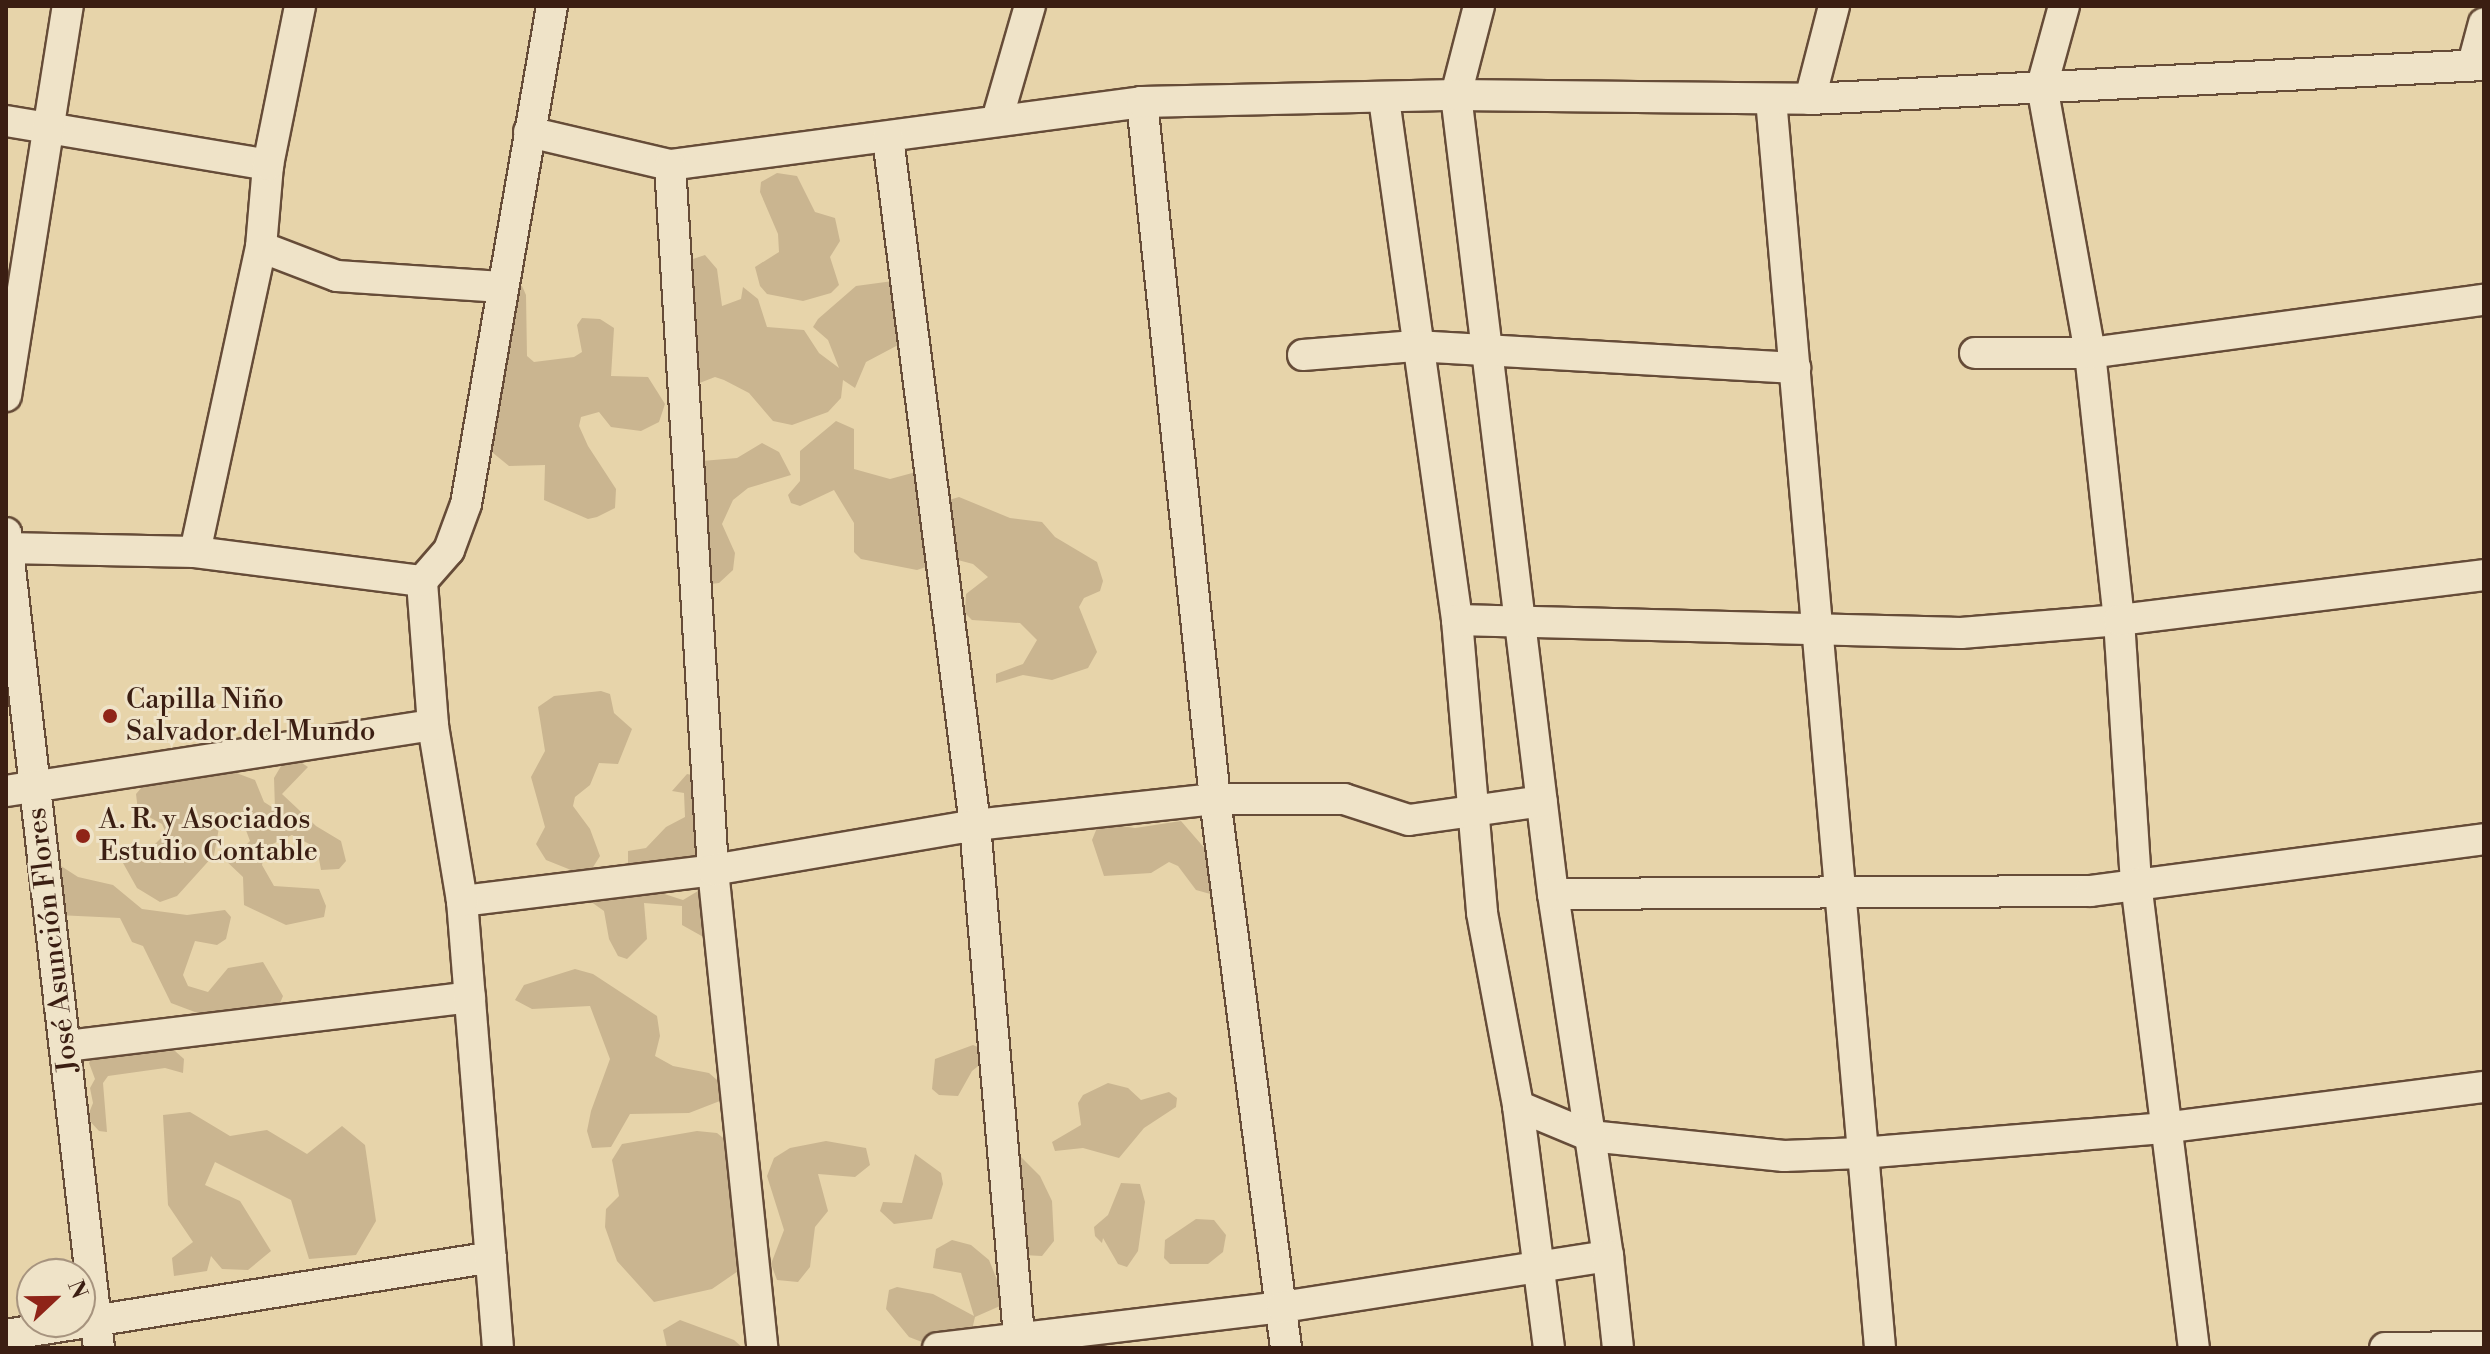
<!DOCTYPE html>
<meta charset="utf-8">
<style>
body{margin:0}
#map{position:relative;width:2490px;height:1354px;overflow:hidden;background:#e7d4aa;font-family:"Libre Bodoni",serif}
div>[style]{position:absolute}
.green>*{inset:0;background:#cab590}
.roads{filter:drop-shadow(2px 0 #664c38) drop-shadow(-2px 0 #664c38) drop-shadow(0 2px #664c38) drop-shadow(0 -2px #664c38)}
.minor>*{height:30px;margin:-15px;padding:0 15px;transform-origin:15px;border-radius:15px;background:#efe3c8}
.dots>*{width:22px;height:22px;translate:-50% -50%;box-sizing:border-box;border:4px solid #efe3c8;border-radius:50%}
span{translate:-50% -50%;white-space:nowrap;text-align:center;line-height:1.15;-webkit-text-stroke:6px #efe3c8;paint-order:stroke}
.poi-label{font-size:28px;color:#3b1e12}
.left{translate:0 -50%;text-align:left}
.street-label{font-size:28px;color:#3b1e12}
.frame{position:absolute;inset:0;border:8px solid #3b1e12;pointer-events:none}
.north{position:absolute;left:16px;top:1258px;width:80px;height:80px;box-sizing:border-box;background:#efe3c8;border:2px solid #a7947f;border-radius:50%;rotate:68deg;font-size:22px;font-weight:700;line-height:32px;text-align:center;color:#3b1e12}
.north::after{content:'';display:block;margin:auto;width:28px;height:36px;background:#8f2418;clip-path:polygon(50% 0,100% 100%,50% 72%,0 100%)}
</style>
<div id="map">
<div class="green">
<i style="clip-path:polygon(777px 173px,797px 176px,815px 212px,835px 218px,840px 241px,830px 257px,839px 285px,831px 293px,803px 301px,767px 294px,760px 286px,755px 267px,779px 252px,778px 234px,760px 192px,761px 182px)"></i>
<i style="clip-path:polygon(705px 255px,717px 269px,722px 306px,741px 299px,743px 287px,758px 299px,767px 327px,804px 330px,819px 353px,839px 368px,828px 340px,813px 327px,818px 319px,856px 286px,893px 281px,900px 344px,866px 362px,855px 388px,843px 380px,841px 398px,828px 412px,792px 425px,773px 421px,749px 393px,724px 380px,715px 377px,697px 384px,687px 261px)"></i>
<i style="clip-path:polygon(512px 285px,522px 286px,526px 295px,527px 356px,534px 362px,574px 357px,582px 352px,577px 325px,582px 318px,600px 319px,614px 328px,611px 376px,648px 377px,665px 404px,659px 422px,641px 431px,611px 427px,599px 412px,581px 417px,579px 426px,588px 446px,616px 489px,615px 508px,597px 517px,588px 519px,544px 500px,545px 465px,509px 466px,487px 448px)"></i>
<i style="clip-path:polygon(836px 421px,854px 429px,854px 469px,890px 479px,916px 472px,932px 559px,926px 567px,917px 570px,861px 559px,854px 552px,854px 523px,834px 490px,800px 506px,791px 503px,788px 495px,800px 481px,800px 451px)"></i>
<i style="clip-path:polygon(762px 443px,779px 452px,791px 475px,748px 488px,733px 500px,722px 524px,735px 553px,733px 570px,719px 583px,702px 585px,702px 461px,737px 458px)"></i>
<i style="clip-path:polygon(959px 497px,1010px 518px,1042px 522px,1055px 537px,1097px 562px,1103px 581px,1100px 591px,1084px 598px,1079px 607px,1097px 652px,1088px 668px,1052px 680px,1023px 675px,996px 683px,996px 674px,1023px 664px,1037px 640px,1020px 623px,972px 620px,965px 613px,966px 594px,988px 577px,973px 564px,954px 559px,949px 500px)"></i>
<i style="clip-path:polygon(601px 691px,610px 694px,614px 713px,632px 729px,618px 764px,599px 763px,590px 785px,575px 797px,573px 806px,590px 829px,600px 856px,590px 872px,581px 874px,546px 860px,536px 844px,545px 827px,531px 777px,545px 751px,538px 707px,554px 696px)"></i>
<i style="clip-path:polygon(293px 757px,308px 767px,282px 794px,316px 826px,341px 841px,346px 861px,339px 869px,321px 870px,317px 848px,292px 835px,266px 847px,262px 865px,274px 886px,319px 889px,326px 906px,324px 917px,286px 925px,244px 905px,243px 877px,223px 858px,225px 849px,243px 848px,250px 841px,244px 825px,229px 813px,221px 817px,214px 855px,177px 896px,160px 902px,137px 888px,123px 863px,127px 855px,154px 845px,166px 833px,162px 824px,138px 811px,136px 794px,142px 787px,150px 782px,223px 768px,255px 780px,264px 802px,275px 809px,274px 778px,284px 761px)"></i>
<i style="clip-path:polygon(687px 774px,697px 776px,708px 826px,696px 860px,628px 868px,628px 851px,646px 848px,666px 827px,685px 817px,684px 793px,672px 791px)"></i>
<i style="clip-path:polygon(1181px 821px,1207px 851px,1214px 895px,1196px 890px,1178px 866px,1169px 862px,1151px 873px,1104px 876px,1092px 840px,1099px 823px,1135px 828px)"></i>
<i style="clip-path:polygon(61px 866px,78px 877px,113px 885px,142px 909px,187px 915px,225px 910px,231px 917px,226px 939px,217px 945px,195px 941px,183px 975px,188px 986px,208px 992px,228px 968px,263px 962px,283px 996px,276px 1013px,208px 1017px,171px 1003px,143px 946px,132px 942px,120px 918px,57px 915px,49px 880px)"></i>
<i style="clip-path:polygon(703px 888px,707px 939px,682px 925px,682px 906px,644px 903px,647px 939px,627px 959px,618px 956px,609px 939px,604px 911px,580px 894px,652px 890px,683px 900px)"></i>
<i style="clip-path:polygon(575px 969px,593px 974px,657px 1016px,660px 1036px,655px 1056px,673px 1066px,709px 1073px,724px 1086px,725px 1099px,689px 1113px,630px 1114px,611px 1147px,592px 1148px,587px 1131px,591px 1111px,610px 1059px,590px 1006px,532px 1009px,515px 1000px,524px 985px)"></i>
<i style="clip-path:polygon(973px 1045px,985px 1050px,987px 1059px,972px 1071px,958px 1096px,939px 1095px,932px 1089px,935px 1059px)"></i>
<i style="clip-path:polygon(175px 1051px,184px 1059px,183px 1073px,165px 1068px,108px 1076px,103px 1083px,107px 1132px,99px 1131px,87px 1118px,93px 1103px,90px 1088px,95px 1079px,89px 1063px,94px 1054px)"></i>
<i style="clip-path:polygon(1108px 1083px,1128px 1088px,1141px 1100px,1169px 1092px,1177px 1098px,1176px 1107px,1144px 1128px,1119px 1158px,1083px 1148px,1055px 1151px,1052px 1142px,1081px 1125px,1078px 1103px,1083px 1095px)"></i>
<i style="clip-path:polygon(190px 1112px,230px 1136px,267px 1130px,307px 1154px,342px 1126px,365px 1145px,376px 1221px,356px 1255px,309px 1259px,291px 1200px,215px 1162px,205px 1185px,240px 1201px,271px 1251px,248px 1270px,222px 1269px,211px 1256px,207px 1271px,174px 1276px,172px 1258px,193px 1242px,168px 1205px,163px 1115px)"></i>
<i style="clip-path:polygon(697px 1131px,717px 1133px,733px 1146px,744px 1267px,712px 1289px,654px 1302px,617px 1261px,605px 1227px,606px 1209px,619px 1196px,612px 1160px,622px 1144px)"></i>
<i style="clip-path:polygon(826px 1141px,866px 1148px,870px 1165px,855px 1177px,818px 1174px,828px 1211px,815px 1227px,810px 1267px,798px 1282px,777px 1280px,771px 1264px,784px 1230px,767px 1176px,774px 1158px,790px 1148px)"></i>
<i style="clip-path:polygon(1017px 1153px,1040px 1176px,1052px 1201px,1054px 1241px,1042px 1256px,1023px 1255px)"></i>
<i style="clip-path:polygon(915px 1154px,941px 1173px,943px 1184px,932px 1219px,894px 1224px,880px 1211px,883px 1202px,902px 1203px)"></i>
<i style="clip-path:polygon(1121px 1183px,1140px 1184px,1145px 1202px,1138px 1251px,1127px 1267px,1118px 1264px,1103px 1238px,1102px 1243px,1095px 1236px,1094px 1227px,1108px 1215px)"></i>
<i style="clip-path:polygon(1196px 1219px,1214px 1220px,1226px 1235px,1223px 1252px,1208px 1264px,1170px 1264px,1164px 1258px,1165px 1240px)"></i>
<i style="clip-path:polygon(952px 1240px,971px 1245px,989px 1260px,1000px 1287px,1000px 1306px,975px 1317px,972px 1330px,927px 1344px,909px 1337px,886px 1309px,889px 1290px,897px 1287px,933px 1294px,974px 1316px,961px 1273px,933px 1268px,936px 1249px)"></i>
<i style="clip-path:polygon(680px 1320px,734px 1340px,743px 1348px,667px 1348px,663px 1330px)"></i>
</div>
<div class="roads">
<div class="minor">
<i style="left:1479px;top:6px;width:92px;rotate:104.5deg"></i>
<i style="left:1456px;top:95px;width:805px;rotate:83.08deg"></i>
<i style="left:1553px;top:894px;width:245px;rotate:81.3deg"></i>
<i style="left:1590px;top:1136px;width:195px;rotate:5.9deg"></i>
<i style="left:1784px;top:1156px;width:77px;rotate:-2.2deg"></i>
<i style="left:1861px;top:1153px;width:303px;rotate:-4.7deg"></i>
<i style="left:2163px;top:1128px;width:324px;rotate:-7.3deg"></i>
<i style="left:2064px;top:6px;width:83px;rotate:105.4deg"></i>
<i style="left:2042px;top:86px;width:271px;rotate:79.8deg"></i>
<i style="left:2090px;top:353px;width:269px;rotate:83.8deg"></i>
<i style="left:2119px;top:620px;width:264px;rotate:86.3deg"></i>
<i style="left:2136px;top:883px;width:469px;rotate:82.9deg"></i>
<i style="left:2473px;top:64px;width:42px;rotate:-75deg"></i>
<i style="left:1384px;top:99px;width:526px;rotate:82.02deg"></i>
<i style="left:1457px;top:620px;width:294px;rotate:85.1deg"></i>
<i style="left:1482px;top:913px;width:196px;rotate:79.4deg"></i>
<i style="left:1518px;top:1106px;width:244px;rotate:82.7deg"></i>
<i style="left:1771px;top:99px;width:1254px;rotate:85.01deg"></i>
<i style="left:1810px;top:99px;width:96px;rotate:-75.5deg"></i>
<i style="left:1142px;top:102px;width:701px;rotate:84.02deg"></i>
<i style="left:1215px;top:799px;width:554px;rotate:82.63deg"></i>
<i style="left:997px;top:120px;width:119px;rotate:-73.9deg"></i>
<i style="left:6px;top:121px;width:266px;rotate:9.5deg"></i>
<i style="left:529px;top:132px;width:145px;rotate:13.2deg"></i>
<i style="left:670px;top:165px;width:476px;rotate:-7.6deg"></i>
<i style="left:1142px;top:102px;width:314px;rotate:-1.3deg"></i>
<i style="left:1456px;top:95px;width:354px;rotate:0.6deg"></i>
<i style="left:1810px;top:99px;width:675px;rotate:-2.89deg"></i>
<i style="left:888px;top:138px;width:692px;rotate:82.78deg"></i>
<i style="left:975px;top:825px;width:525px;rotate:85.08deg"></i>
<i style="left:670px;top:165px;width:706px;rotate:86.51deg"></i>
<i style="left:713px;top:870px;width:481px;rotate:84.1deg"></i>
<i style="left:261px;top:247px;width:81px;rotate:20.9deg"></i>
<i style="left:337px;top:276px;width:165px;rotate:3.8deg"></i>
<i style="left:1975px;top:353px;width:115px"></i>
<i style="left:2090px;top:353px;width:398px;rotate:-7.7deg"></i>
<i style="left:1303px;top:355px;width:112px;rotate:-4.6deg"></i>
<i style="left:1415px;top:346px;width:381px;rotate:3.3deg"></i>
<i style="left:6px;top:396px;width:395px;rotate:-81deg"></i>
<i style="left:6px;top:533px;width:820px;rotate:83.49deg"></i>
<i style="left:6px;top:548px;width:189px;rotate:1.2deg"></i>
<i style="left:195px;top:552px;width:229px;rotate:7.3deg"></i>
<i style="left:195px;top:552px;width:312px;rotate:-77.8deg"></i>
<i style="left:261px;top:247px;width:82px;rotate:-85.1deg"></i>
<i style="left:268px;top:165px;width:162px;rotate:-78.6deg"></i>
<i style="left:1457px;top:620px;width:504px;rotate:1.48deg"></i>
<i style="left:1961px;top:633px;width:159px;rotate:-4.7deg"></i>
<i style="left:2119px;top:620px;width:368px;rotate:-7deg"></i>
<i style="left:6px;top:791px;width:432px;rotate:-8.8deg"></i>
<i style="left:1553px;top:894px;width:538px;rotate:-0.32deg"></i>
<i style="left:2091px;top:891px;width:396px;rotate:-7.5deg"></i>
<i style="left:462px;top:901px;width:253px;rotate:-7deg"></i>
<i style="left:713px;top:870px;width:266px;rotate:-9.7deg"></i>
<i style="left:975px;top:825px;width:241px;rotate:-6.2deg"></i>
<i style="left:1215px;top:799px;width:129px"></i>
<i style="left:1344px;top:799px;width:68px;rotate:17.9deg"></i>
<i style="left:1409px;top:820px;width:134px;rotate:-8.1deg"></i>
<i style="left:66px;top:1046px;width:407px;rotate:-6.9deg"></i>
<i style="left:1518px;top:1106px;width:78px;rotate:22.6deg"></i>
<i style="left:1590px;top:1136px;width:121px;rotate:81.5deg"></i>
<i style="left:6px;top:1335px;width:491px;rotate:-9.1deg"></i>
<i style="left:498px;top:1348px;width:448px;rotate:-94.6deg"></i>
<i style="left:462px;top:901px;width:178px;rotate:-99.4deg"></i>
<i style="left:433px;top:725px;width:144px;rotate:-94.4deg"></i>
<i style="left:422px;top:581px;width:41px;rotate:-48.9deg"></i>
<i style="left:449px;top:550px;width:49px;rotate:-69.7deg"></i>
<i style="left:466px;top:504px;width:505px;rotate:-80.2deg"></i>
<i style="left:938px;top:1348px;width:346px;rotate:-6.8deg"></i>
<i style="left:1282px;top:1307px;width:330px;rotate:-8.9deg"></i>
<i style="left:1608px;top:1256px;width:93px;rotate:83.8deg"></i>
<i style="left:2385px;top:1348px;width:99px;rotate:-0.6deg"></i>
</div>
</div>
<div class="dots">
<i style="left:110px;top:716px;background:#8f2418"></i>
<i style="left:83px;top:836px;background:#8f2418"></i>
</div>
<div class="poi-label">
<span class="left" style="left:126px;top:716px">Capilla Niño<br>Salvador del Mundo</span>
<span class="left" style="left:99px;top:836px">A. R. y Asociados<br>Estudio Contable</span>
</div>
<div class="street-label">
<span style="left:53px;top:940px;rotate:-97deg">José Asunción Flores</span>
</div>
<div class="frame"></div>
<div class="north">N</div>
</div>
